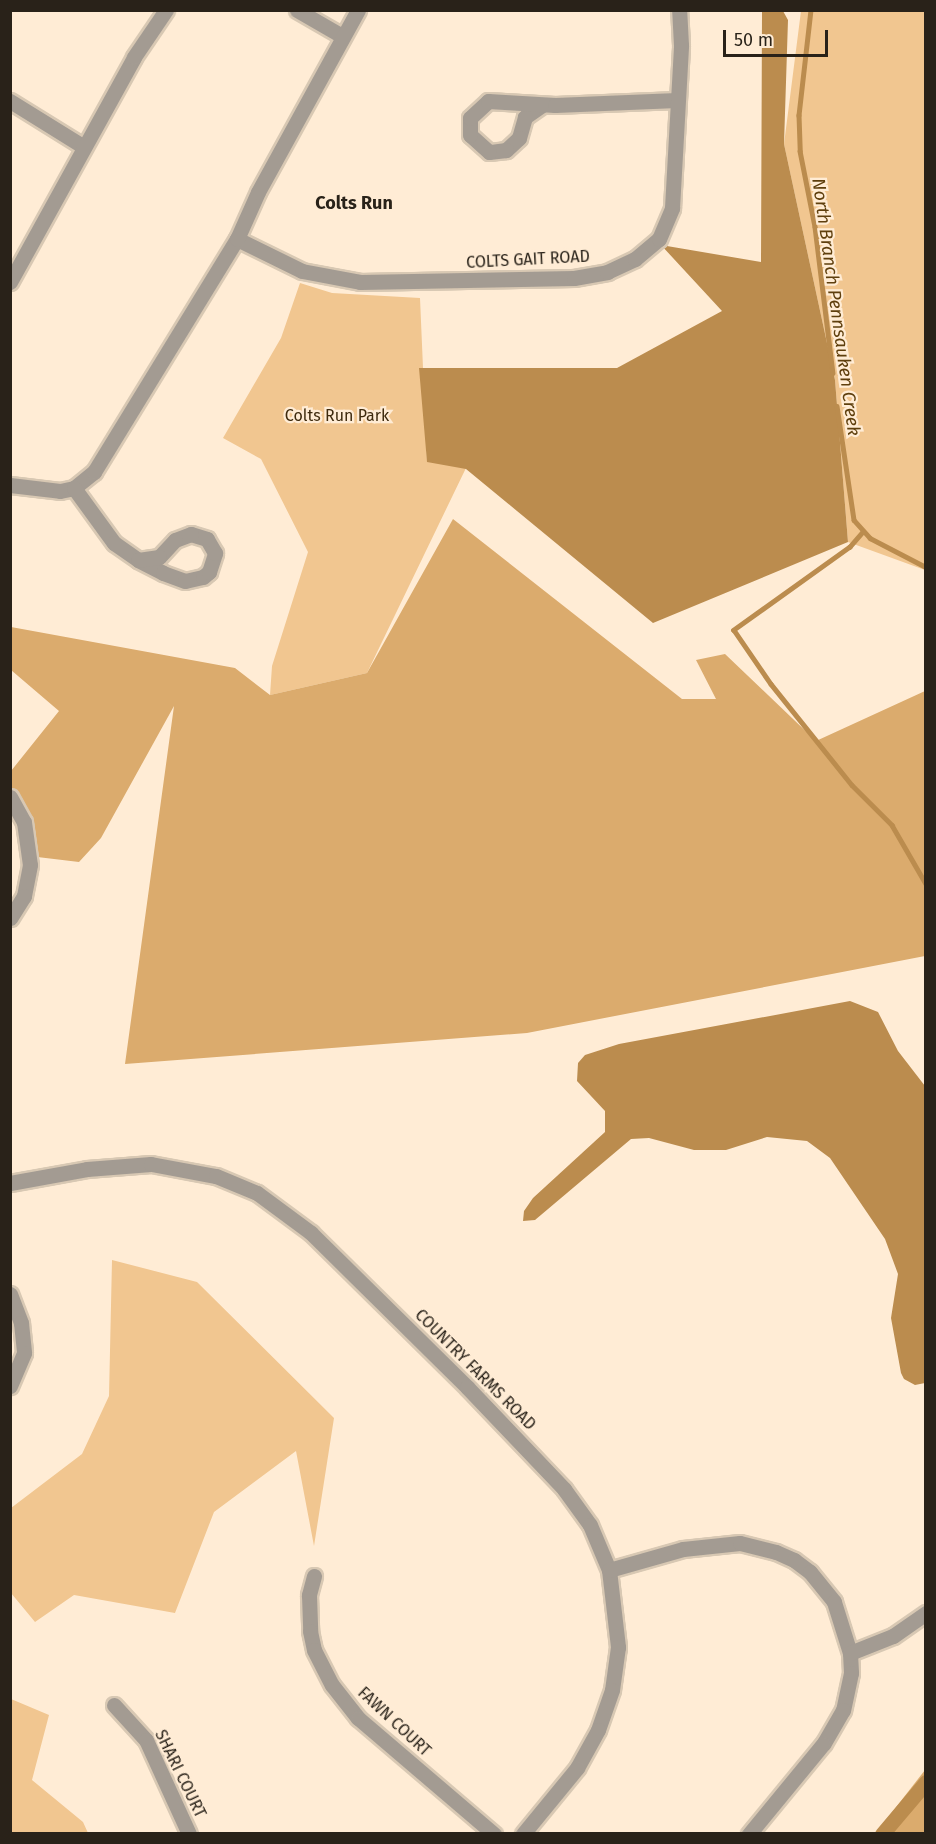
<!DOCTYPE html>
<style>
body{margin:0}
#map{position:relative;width:936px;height:1844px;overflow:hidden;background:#ffecd5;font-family:"Fira Sans",sans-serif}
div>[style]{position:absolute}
.green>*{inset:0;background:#f1c690}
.forest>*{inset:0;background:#dbab6d}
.water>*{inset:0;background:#bb8c4e}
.stream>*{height:4.5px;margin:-2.25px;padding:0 2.25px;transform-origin:2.25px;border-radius:2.25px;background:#bb8c4e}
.canal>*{height:15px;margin:-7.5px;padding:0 7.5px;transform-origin:7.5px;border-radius:7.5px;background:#bb8c4e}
.roads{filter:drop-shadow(2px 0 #d8c8b3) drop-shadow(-2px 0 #d8c8b3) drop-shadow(0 2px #d8c8b3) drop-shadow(0 -2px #d8c8b3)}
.minor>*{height:15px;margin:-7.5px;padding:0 7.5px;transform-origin:7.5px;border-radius:7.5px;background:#a39b92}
span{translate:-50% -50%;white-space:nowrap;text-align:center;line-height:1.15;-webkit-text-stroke:4.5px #ffecd5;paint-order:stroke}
.street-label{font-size:16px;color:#292219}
.park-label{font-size:16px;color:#3e2a0d}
.neighbourhood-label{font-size:18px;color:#292219;font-weight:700}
.water-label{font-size:18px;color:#5f3f0d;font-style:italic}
.frame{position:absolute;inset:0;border:12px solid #292219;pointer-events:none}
.scale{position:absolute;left:723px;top:30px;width:105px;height:27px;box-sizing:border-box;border:3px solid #292219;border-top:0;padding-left:8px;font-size:18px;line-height:21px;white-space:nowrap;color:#292219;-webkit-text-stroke:4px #ffecd5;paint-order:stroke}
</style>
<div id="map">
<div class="green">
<i style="clip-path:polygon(801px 11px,925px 11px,925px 570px,848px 542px,835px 380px,784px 144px)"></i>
<i style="clip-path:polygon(300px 283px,332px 293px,420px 298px,427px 461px,466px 468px,367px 673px,270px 695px,272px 666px,308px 552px,261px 459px,223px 438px,281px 338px)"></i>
<i style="clip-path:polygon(112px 1260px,197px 1282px,334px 1418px,314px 1546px,296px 1451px,214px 1512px,175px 1613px,74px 1595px,35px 1622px,11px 1593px,11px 1508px,82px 1454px,109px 1396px)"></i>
<i style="clip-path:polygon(11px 1699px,49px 1715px,32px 1780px,83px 1822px,88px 1833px,11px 1833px)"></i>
</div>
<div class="forest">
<i style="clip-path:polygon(453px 519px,682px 699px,716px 699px,696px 660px,725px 654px,816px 741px,925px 691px,925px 956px,527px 1033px,125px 1064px,174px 706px,101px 838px,79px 862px,29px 856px,11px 808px,11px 771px,59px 711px,11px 670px,11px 627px,235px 668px,270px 695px,367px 673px)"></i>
<i style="clip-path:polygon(925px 1770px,925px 1833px,876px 1833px)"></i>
</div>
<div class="water">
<i style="clip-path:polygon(762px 11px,783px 11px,788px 20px,784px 144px,835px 380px,848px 542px,653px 623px,466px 469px,427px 462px,419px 368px,617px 368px,722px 311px,661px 245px,761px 262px)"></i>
<i style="clip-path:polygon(850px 1001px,878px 1012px,898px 1051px,925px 1086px,925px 1383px,915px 1385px,904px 1379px,901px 1373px,891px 1318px,898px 1274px,885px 1239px,830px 1158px,807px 1141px,767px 1137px,726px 1150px,694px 1150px,649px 1138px,631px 1139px,535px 1220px,523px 1221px,524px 1211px,533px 1198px,605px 1132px,605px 1111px,577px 1081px,578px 1063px,585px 1055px,619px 1044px)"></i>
</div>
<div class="stream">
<i style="left:811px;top:10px;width:106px;rotate:96.5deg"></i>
<i style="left:799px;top:115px;width:36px;rotate:88deg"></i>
<i style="left:800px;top:151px;width:77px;rotate:78.8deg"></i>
<i style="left:815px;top:227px;width:147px;rotate:83deg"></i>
<i style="left:837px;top:406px;width:115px;rotate:81.5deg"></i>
<i style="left:854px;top:520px;width:24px;rotate:48deg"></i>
<i style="left:870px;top:538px;width:63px;rotate:27.4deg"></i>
<i style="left:863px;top:532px;width:20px;rotate:131deg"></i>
<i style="left:850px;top:547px;width:143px;rotate:144.4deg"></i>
<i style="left:734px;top:630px;width:65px;rotate:55.6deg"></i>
<i style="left:771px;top:684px;width:129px;rotate:51.3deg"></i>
<i style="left:852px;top:785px;width:57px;rotate:45deg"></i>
<i style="left:892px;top:825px;width:68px;rotate:60deg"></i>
</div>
<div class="canal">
<i style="left:882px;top:1834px;width:68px;rotate:-49.8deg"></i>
</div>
<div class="roads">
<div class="minor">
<i style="left:297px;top:10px;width:52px;rotate:30deg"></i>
<i style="left:10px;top:101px;width:87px;rotate:31.9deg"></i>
<i style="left:542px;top:105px;width:21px;rotate:145deg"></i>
<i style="left:525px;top:117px;width:22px;rotate:106deg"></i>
<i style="left:519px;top:138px;width:18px;rotate:137deg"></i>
<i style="left:506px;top:150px;width:17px;rotate:173deg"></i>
<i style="left:489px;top:152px;width:25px;rotate:-138deg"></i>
<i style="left:470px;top:135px;width:17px;rotate:-90deg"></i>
<i style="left:470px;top:118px;width:25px;rotate:-43deg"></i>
<i style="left:488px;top:101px;width:67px;rotate:3.4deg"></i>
<i style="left:555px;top:105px;width:122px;rotate:-2.3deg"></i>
<i style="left:237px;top:239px;width:72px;rotate:26.2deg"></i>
<i style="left:302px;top:271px;width:59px;rotate:10.7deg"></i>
<i style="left:360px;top:282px;width:214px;rotate:-1.1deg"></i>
<i style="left:574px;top:278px;width:34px;rotate:-10deg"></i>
<i style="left:607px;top:272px;width:31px;rotate:-25deg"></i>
<i style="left:635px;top:259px;width:31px;rotate:-40deg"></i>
<i style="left:659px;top:239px;width:34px;rotate:-67deg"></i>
<i style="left:672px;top:208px;width:163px;rotate:-86.8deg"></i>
<i style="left:681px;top:45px;width:35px;rotate:-93deg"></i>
<i style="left:10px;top:282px;width:257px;rotate:-61.1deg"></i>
<i style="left:134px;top:57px;width:57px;rotate:-55.8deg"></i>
<i style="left:10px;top:485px;width:50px;rotate:6.8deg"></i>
<i style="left:60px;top:491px;width:14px;rotate:-12deg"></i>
<i style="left:74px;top:488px;width:26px;rotate:-39deg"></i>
<i style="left:94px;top:472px;width:273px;rotate:-58.5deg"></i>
<i style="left:237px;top:239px;width:51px;rotate:-65.9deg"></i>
<i style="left:258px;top:192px;width:208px;rotate:-61.2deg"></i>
<i style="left:74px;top:488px;width:68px;rotate:54deg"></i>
<i style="left:114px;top:543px;width:29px;rotate:35deg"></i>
<i style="left:138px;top:560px;width:28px;rotate:27deg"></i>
<i style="left:163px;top:573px;width:23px;rotate:20deg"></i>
<i style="left:185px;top:581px;width:18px;rotate:-13deg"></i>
<i style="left:203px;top:577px;width:8px;rotate:-40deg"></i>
<i style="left:209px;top:572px;width:20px;rotate:-72deg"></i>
<i style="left:215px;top:553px;width:16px;rotate:-120deg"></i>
<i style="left:207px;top:539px;width:17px;rotate:-163deg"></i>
<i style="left:191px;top:534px;width:17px;rotate:159deg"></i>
<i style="left:175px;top:540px;width:23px;rotate:133deg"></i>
<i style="left:159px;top:557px;width:21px;rotate:172deg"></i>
<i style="left:10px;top:797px;width:29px;rotate:61deg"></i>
<i style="left:24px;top:822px;width:43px;rotate:82.1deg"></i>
<i style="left:30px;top:865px;width:32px;rotate:101deg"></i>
<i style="left:24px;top:896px;width:26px;rotate:122deg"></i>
<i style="left:10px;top:1183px;width:78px;rotate:-10.3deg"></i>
<i style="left:87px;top:1169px;width:64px;rotate:-4.5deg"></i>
<i style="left:151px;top:1164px;width:66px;rotate:10.5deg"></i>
<i style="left:216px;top:1176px;width:44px;rotate:22.5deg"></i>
<i style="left:257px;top:1193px;width:67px;rotate:36.5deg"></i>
<i style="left:311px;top:1233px;width:219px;rotate:44.6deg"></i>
<i style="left:467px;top:1387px;width:141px;rotate:46.4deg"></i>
<i style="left:564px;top:1489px;width:44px;rotate:54.2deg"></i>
<i style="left:590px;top:1525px;width:49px;rotate:67.1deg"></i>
<i style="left:609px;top:1570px;width:78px;rotate:83.3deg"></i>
<i style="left:618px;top:1647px;width:43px;rotate:97.9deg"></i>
<i style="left:612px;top:1690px;width:42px;rotate:109.3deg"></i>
<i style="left:598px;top:1730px;width:43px;rotate:118.9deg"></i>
<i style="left:577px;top:1768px;width:85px;rotate:129.3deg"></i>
<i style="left:10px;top:1294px;width:31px;rotate:69deg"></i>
<i style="left:21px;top:1323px;width:30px;rotate:84deg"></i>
<i style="left:24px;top:1353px;width:36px;rotate:113deg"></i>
<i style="left:609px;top:1570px;width:77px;rotate:-15.8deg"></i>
<i style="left:683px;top:1549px;width:57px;rotate:-6deg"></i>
<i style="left:740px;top:1543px;width:37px;rotate:14deg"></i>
<i style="left:776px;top:1552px;width:20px;rotate:24deg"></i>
<i style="left:794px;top:1560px;width:20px;rotate:37deg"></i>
<i style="left:810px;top:1572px;width:38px;rotate:51deg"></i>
<i style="left:834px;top:1602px;width:53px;rotate:72.6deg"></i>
<i style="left:850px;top:1653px;width:20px;rotate:87deg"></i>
<i style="left:851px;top:1673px;width:38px;rotate:102deg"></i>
<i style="left:843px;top:1710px;width:39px;rotate:120deg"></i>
<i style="left:823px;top:1744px;width:117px;rotate:129.4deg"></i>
<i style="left:314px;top:1576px;width:20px;rotate:105deg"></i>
<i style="left:309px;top:1595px;width:36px;rotate:88deg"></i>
<i style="left:310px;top:1631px;width:19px;rotate:78deg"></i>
<i style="left:314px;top:1650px;width:39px;rotate:63deg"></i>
<i style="left:332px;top:1685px;width:42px;rotate:51.8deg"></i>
<i style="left:358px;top:1718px;width:179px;rotate:40.5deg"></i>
<i style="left:850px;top:1653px;width:46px;rotate:-21.6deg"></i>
<i style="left:893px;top:1636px;width:40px;rotate:-34.9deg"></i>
<i style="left:114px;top:1705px;width:47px;rotate:47.6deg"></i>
<i style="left:146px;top:1740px;width:103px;rotate:65.4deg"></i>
</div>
</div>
<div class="street-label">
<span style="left:528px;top:260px;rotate:-3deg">COLTS GAIT ROAD</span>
<span style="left:475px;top:1370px;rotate:45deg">COUNTRY FARMS ROAD</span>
<span style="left:394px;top:1722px;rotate:43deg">FAWN COURT</span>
<span style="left:180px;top:1774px;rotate:64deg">SHARI COURT</span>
</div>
<div class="park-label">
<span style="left:337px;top:416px">Colts Run Park</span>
</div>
<div class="neighbourhood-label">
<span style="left:354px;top:203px">Colts Run</span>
</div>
<div class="water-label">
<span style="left:836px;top:307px;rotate:82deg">North Branch Pennsauken Creek</span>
</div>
<div class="frame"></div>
<div class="scale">50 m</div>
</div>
